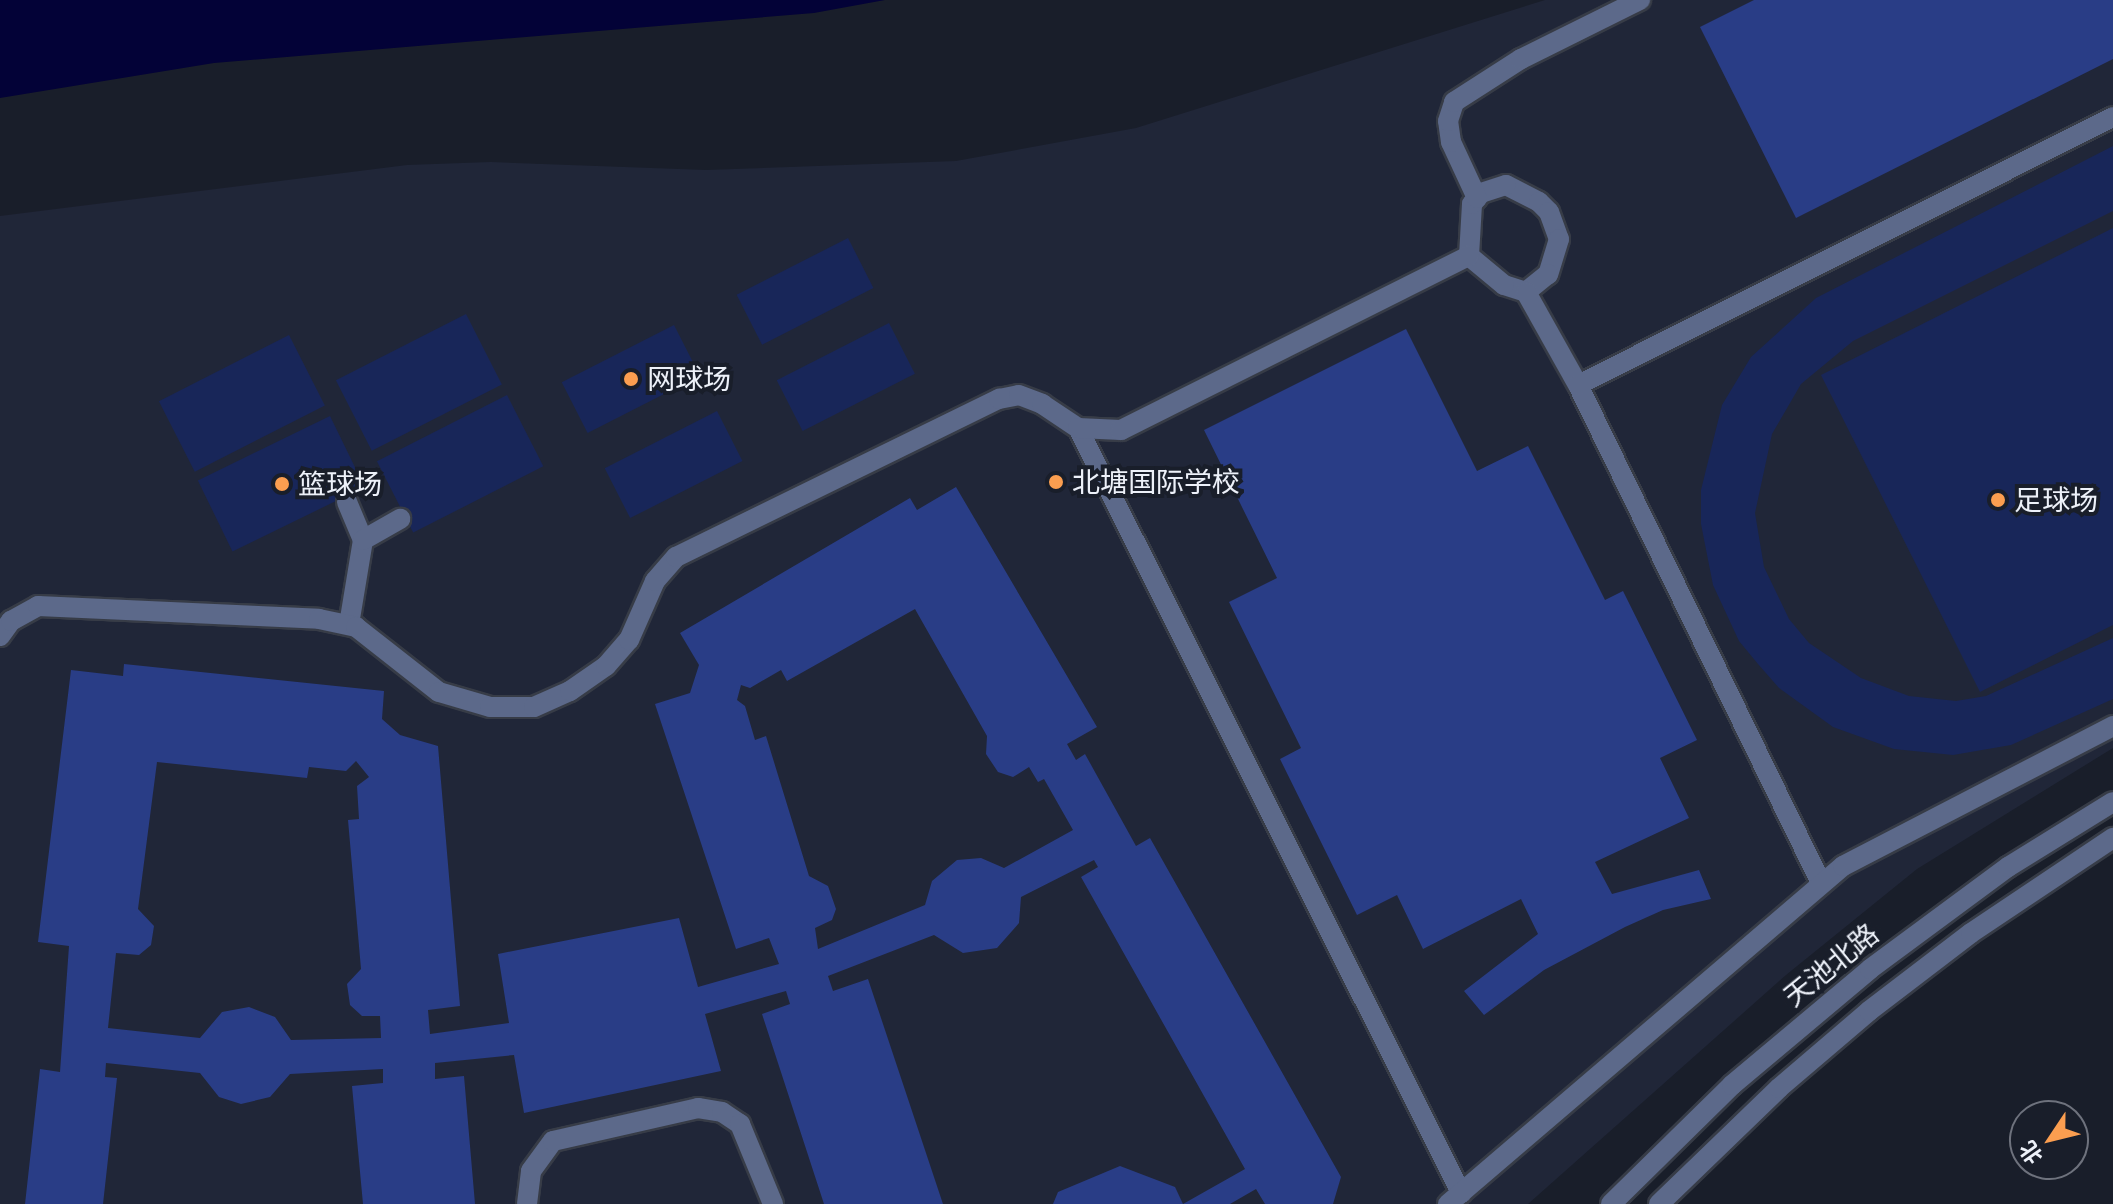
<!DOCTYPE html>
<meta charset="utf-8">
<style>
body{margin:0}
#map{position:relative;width:2113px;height:1204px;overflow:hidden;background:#191e2a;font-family:"IBM Plex Serif","Noto Sans SC",serif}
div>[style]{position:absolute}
.built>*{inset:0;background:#202638}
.green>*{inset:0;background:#182659;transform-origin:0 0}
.water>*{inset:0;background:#030237}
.building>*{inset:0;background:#293d86}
.roads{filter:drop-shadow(2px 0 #373c47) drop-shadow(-2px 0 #373c47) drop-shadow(0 2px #373c47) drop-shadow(0 -2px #373c47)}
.minor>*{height:20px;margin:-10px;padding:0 10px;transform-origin:10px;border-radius:10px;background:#5c698a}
.dots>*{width:22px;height:22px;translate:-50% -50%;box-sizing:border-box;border:4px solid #191e2a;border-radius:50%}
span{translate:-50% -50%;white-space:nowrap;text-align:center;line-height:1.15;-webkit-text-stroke:8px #191e2a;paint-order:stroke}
.poi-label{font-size:28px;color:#edf1f9}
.left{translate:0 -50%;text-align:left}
.street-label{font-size:28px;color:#edf1f9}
.north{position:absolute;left:2009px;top:1100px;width:80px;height:80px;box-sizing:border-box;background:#191e2a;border:2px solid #6e727d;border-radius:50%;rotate:235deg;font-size:22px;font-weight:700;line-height:32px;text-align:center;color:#edf1f9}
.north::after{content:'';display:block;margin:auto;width:28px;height:36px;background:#fb9e50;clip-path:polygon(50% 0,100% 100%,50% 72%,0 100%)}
</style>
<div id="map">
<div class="built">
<i style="clip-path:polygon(1545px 0,2113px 0,2113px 748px,1917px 869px,1786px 975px,1528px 1204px,0 1204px,0 216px,407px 165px,491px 162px,706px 170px,956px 161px,1136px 128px)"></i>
</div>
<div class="green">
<i style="clip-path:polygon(2113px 146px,2113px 211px,1853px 341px,1801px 384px,1772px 434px,1755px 513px,1764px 567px,1789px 619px,1809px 643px,1861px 678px,1909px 696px,1956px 701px,1986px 696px,2113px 638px,2113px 699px,2011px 745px,1953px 755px,1894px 749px,1833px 727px,1779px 688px,1758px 664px,1739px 641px,1713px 585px,1701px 524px,1701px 490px,1722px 405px,1751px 357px,1816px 298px)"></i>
<i style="clip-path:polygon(2113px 228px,2113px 625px,1980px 692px,1821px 375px)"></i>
<i style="left:848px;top:238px;width:56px;height:125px;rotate:63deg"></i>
<i style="left:466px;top:314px;width:79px;height:146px;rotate:63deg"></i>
<i style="left:889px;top:323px;width:57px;height:126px;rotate:63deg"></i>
<i style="left:674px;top:325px;width:57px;height:126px;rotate:63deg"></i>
<i style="left:289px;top:335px;width:79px;height:146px;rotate:63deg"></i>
<i style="left:507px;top:395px;width:80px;height:146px;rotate:63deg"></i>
<i style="left:717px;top:411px;width:56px;height:126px;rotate:63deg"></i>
<i style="left:330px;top:416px;width:79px;height:147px;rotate:64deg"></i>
</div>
<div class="water">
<i style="clip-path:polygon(0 0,885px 0,814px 13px,214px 63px,0 98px)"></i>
</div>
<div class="building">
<i style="clip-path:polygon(1754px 0,2113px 0,2113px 59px,1796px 218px,1700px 27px)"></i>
<i style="clip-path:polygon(1406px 329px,1477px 471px,1528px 446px,1605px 600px,1623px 591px,1697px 740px,1660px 758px,1689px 818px,1595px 862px,1612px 894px,1699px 870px,1711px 899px,1663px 910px,1625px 927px,1544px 970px,1484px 1015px,1464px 991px,1538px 934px,1521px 899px,1423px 949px,1397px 895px,1357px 915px,1280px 759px,1301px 748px,1229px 602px,1277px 578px,1204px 430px)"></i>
<i style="clip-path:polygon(evenodd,956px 487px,1097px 727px,1067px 744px,1076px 760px,1085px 754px,1136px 846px,1150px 838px,1341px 1177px,1333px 1204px,1265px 1204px,1256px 1189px,1230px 1204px,1183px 1204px,1245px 1169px,1081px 877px,1098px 867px,1094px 860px,1021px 897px,1019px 923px,997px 948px,963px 953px,934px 935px,828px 976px,833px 991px,868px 979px,943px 1204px,824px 1204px,762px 1014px,790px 1004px,786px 991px,705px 1014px,721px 1071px,524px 1113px,514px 1055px,435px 1063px,435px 1079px,464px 1076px,475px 1204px,363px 1204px,352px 1086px,383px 1083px,383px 1069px,290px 1074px,270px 1097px,241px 1104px,219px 1097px,200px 1073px,106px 1063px,105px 1077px,117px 1078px,103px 1204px,25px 1204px,40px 1069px,60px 1072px,69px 946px,38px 942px,71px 670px,123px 676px,124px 664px,384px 691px,382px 719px,400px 735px,438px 746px,460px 1006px,428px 1010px,430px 1034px,509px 1023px,498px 954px,679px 918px,698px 987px,779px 964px,769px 938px,736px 949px,655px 704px,690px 693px,699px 665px,680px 633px,910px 498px,917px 510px,956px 487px,915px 609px,987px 736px,986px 754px,998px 772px,1013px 777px,1029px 767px,1038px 782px,1044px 779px,1073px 830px,1004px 868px,981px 858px,957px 860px,932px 881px,925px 905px,818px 949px,815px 928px,832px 920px,836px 909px,828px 886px,809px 876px,766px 736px,755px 740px,745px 706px,737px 700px,741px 685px,750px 688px,781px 670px,787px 681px,915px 609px,956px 487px,356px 761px,369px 777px,357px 786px,359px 819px,348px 820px,361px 969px,347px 984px,350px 1005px,362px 1016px,380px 1016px,381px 1038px,291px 1040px,275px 1017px,249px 1007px,222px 1012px,200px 1038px,108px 1028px,116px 953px,139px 955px,151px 945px,154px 926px,138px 909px,157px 762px,307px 778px,309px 767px,346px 771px,356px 761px)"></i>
<i style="clip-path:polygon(1120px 1166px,1175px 1187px,1183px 1204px,1053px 1204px,1058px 1192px)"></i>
</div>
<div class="roads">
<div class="minor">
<i style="left:1506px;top:185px;width:37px;rotate:27deg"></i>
<i style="left:1539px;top:202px;width:14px;rotate:45deg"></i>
<i style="left:1549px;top:212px;width:29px;rotate:70deg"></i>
<i style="left:1559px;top:239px;width:37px;rotate:107deg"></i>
<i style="left:1548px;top:274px;width:28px;rotate:141deg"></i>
<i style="left:1526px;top:292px;width:23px;rotate:-162deg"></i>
<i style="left:1504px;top:285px;width:45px;rotate:-140.4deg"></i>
<i style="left:1469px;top:256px;width:52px;rotate:-86.7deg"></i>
<i style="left:1472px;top:204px;width:14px;rotate:-51deg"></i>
<i style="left:1481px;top:193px;width:26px;rotate:-18deg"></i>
<i style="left:1477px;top:198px;width:62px;rotate:-114.9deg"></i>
<i style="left:1451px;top:142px;width:21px;rotate:-98deg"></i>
<i style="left:1448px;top:121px;width:20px;rotate:-72deg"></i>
<i style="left:1454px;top:102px;width:80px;rotate:-32.7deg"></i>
<i style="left:1521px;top:59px;width:133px;rotate:-26.4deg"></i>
<i style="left:1526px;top:292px;width:107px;rotate:60.8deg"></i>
<i style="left:1578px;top:385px;width:554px;rotate:63.99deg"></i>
<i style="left:1578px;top:385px;width:598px;rotate:-26.61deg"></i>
<i style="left:1078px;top:428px;width:856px;rotate:63.4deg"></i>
<i style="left:347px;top:502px;width:41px;rotate:67.2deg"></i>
<i style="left:363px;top:540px;width:86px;rotate:99.4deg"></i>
<i style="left:363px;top:540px;width:43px;rotate:-29.6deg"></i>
<i style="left:0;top:636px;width:19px;rotate:-54deg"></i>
<i style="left:11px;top:621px;width:31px;rotate:-29deg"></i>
<i style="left:38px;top:606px;width:281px;rotate:2.6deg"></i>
<i style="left:319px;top:619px;width:38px;rotate:12deg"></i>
<i style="left:356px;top:627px;width:105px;rotate:38.1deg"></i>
<i style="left:439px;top:692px;width:53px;rotate:16.4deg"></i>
<i style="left:490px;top:707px;width:44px"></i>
<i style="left:534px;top:707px;width:39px;rotate:-24deg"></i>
<i style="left:570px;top:691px;width:44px;rotate:-34.8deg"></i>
<i style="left:606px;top:666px;width:35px;rotate:-49deg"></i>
<i style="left:629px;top:640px;width:64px;rotate:-66.2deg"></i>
<i style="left:655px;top:581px;width:32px;rotate:-49deg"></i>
<i style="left:676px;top:557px;width:360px;rotate:-26.1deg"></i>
<i style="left:999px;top:399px;width:20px;rotate:-11deg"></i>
<i style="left:1019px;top:395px;width:25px;rotate:21deg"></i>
<i style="left:1042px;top:404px;width:43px;rotate:33.7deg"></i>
<i style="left:1078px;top:428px;width:43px;rotate:2.7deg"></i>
<i style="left:1121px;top:430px;width:389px;rotate:-26.6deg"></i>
<i style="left:527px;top:1204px;width:33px;rotate:-83deg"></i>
<i style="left:531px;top:1171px;width:37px;rotate:-54deg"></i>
<i style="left:553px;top:1141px;width:149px;rotate:-12.8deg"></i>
<i style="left:698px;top:1108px;width:24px;rotate:9deg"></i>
<i style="left:722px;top:1112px;width:22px;rotate:34deg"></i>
<i style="left:740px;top:1124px;width:87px;rotate:67.6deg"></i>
<i style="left:1448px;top:1204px;width:520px;rotate:-40.55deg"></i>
<i style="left:1843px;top:866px;width:304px;rotate:-27.4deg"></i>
<i style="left:1611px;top:1204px;width:170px;rotate:-44.5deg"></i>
<i style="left:1732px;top:1085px;width:180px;rotate:-40deg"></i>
<i style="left:1870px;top:969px;width:172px;rotate:-36.5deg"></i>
<i style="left:2008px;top:867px;width:123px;rotate:-31.8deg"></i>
<i style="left:1659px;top:1204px;width:167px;rotate:-44deg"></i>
<i style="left:1779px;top:1088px;width:118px;rotate:-40.5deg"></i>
<i style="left:1869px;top:1011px;width:128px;rotate:-37.4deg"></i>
<i style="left:1971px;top:933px;width:171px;rotate:-33.8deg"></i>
</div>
</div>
<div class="dots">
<i style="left:631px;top:379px;background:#fb9e50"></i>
<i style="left:1056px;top:482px;background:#fb9e50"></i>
<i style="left:282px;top:484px;background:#fb9e50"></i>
<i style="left:1998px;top:500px;background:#fb9e50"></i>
</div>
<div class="poi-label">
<span class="left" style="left:647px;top:379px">网球场</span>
<span class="left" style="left:1072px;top:482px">北塘国际学校</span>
<span class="left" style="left:298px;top:484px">篮球场</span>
<span class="left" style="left:2014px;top:500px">足球场</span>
</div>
<div class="street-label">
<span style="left:1831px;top:965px;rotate:-39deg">天池北路</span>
</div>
<div class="north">北</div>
</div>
